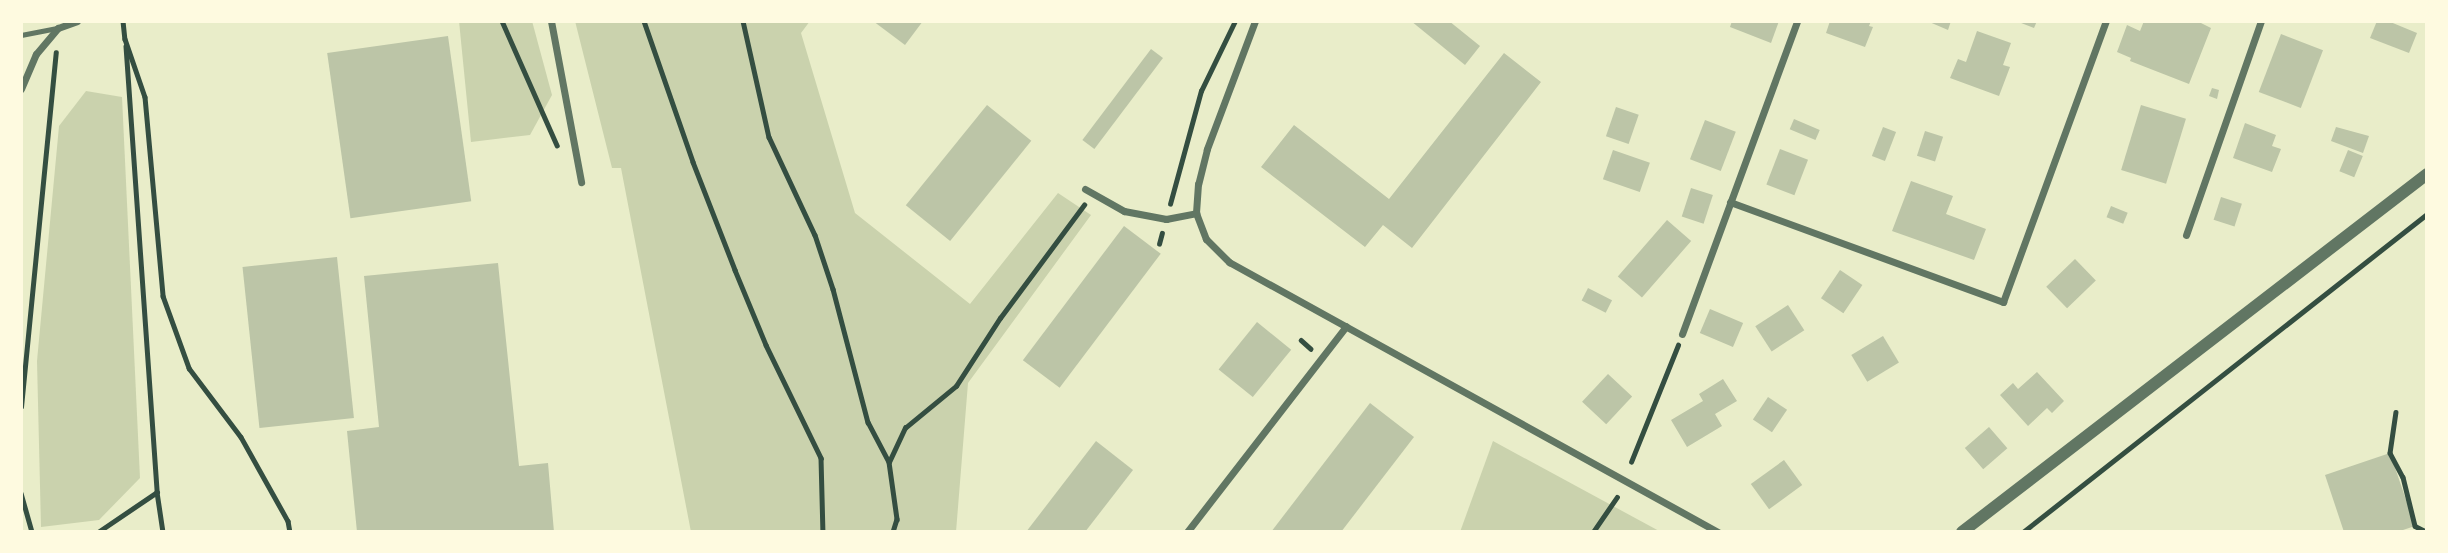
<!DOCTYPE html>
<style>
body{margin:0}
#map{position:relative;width:2448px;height:553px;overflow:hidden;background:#e9edc9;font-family:"Source Serif 4",serif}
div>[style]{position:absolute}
.green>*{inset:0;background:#cad2ad}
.building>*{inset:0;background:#bcc5a7;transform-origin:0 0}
.path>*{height:4.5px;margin:-2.25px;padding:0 2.25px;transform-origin:2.25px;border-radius:2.25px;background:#344e41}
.service>*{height:5px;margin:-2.5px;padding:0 2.5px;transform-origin:2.5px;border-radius:2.5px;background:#617663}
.minor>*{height:7px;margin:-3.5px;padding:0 3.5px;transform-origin:3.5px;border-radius:3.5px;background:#617663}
.tertiary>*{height:12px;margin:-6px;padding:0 6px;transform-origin:6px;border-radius:6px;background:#617663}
span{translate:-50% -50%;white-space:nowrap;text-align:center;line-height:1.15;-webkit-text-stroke:5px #fefae0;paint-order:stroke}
.frame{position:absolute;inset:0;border:23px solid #fefae0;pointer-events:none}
</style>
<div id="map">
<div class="green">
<i style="clip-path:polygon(459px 21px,532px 21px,552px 95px,530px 135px,471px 142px)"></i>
<i style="clip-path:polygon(575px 21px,810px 21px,801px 33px,855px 213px,970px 304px,1058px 193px,1091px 215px,968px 383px,956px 532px,691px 532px,621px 168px,612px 168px)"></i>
<i style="clip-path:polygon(86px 91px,122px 97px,140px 478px,99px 520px,41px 527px,37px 361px,59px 126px)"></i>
<i style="clip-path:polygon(1493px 441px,1661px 532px,1460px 532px)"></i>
</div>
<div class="building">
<i style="clip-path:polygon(873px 21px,923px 21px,905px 45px)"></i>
<i style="clip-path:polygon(1411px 21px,1449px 21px,1480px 46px,1465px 65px)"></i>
<i style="clip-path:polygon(1732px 21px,1779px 21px,1771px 43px,1730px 27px)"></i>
<i style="clip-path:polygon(1830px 21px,1871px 21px,1869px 26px,1873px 27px,1865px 47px,1826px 33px)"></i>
<i style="clip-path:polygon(1927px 21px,1951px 21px,1948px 30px)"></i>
<i style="clip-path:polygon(2016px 21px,2037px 21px,2034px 28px)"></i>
<i style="clip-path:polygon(2144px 21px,2197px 21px,2211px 28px,2189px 84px,2130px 61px,2131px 58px,2117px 52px,2127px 25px,2140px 31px)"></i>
<i style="clip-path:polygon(2377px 21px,2388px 21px,2417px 33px,2409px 53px,2370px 38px)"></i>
<i style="clip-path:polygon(1977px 31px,2011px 43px,2003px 65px,2010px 67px,1999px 96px,1950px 78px,1958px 59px,1966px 62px)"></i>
<i style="left:2281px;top:34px;width:45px;height:62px;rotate:21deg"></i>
<i style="left:448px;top:36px;width:167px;height:122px;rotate:82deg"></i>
<i style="left:1151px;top:49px;width:15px;height:114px;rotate:37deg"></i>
<i style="clip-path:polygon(1504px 53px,1541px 82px,1412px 248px,1383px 225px,1365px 247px,1261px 167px,1294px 125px,1389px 199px)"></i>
<i style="clip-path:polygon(2212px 88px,2219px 90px,2217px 99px,2209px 96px)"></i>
<i style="left:987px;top:105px;width:57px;height:129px;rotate:39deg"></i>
<i style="left:2141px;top:105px;width:47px;height:68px;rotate:17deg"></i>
<i style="left:1616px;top:107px;width:24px;height:31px;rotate:19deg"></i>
<i style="left:1794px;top:119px;width:28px;height:11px;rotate:23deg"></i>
<i style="left:1705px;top:120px;width:33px;height:42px;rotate:21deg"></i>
<i style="clip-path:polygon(2245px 123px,2276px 135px,2272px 146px,2281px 149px,2272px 172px,2233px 158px)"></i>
<i style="left:1883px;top:127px;width:14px;height:31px;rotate:21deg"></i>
<i style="clip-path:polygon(2336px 127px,2369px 136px,2363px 153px,2331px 141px)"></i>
<i style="left:1925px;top:131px;width:19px;height:26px;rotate:18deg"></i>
<i style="left:1780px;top:149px;width:30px;height:38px;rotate:21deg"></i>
<i style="left:1613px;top:150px;width:39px;height:31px;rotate:19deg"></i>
<i style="left:2348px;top:150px;width:16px;height:23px;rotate:22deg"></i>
<i style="clip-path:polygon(1911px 181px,1953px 196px,1946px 214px,1986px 229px,1974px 260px,1892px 231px)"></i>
<i style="left:1691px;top:188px;width:23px;height:30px;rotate:18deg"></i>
<i style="left:2221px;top:197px;width:22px;height:24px;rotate:18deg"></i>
<i style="left:2111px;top:206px;width:18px;height:12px;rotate:22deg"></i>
<i style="left:1667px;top:220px;width:32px;height:75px;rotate:41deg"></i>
<i style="left:1124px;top:226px;width:46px;height:168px;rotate:37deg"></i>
<i style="left:337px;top:257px;width:162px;height:95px;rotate:84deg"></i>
<i style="left:2075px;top:259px;width:30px;height:40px;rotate:46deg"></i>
<i style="clip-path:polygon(498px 263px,519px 466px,548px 463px,554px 532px,357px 532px,347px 431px,379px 427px,364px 276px)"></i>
<i style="left:1840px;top:270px;width:27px;height:34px;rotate:34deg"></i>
<i style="left:1588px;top:288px;width:27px;height:14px;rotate:27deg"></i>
<i style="left:1788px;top:305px;width:30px;height:39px;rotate:57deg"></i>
<i style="left:1710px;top:309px;width:36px;height:26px;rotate:23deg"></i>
<i style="left:1257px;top:322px;width:44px;height:61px;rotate:39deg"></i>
<i style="left:1883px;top:336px;width:31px;height:37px;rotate:59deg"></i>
<i style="clip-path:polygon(2037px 372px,2064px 401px,2052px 413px,2047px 408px,2028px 426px,2000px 395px,2013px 383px,2018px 389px)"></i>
<i style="left:1608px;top:374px;width:33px;height:38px;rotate:43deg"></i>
<i style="clip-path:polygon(1723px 379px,1737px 401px,1715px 414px,1722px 426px,1687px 447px,1671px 420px,1703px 401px,1699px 394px)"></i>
<i style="left:1768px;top:397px;width:23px;height:27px;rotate:34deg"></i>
<i style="clip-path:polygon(1370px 403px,1414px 437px,1341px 532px,1271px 532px)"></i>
<i style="left:1989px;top:427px;width:28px;height:32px;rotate:49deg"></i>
<i style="clip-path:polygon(1096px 441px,1133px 470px,1085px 532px,1026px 532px)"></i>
<i style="clip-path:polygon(2390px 453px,2415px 526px,2397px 532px,2344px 532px,2325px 475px)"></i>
<i style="left:1784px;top:460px;width:31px;height:41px;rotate:54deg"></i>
</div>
<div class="path">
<i style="left:123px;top:21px;width:18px;rotate:84deg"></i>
<i style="left:125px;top:39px;width:61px;rotate:71deg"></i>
<i style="left:145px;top:97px;width:200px;rotate:84.8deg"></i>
<i style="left:163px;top:296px;width:77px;rotate:70.1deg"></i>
<i style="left:189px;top:368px;width:86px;rotate:53deg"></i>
<i style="left:241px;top:437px;width:96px;rotate:60.8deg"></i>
<i style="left:288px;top:521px;width:11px;rotate:80deg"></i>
<i style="left:502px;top:21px;width:136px;rotate:66.1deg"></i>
<i style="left:644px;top:21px;width:149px;rotate:70.8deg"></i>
<i style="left:693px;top:162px;width:116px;rotate:68.7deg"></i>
<i style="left:735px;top:270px;width:81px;rotate:67.5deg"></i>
<i style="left:766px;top:345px;width:126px;rotate:64deg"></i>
<i style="left:821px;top:458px;width:74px;rotate:88.5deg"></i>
<i style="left:743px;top:21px;width:119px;rotate:77.4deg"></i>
<i style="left:769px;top:137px;width:108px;rotate:64.9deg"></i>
<i style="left:815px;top:235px;width:57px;rotate:71.6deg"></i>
<i style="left:833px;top:289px;width:138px;rotate:75.3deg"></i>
<i style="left:868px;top:422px;width:45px;rotate:62.3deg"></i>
<i style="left:889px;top:462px;width:58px;rotate:82deg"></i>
<i style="left:897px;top:519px;width:14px;rotate:107deg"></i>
<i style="left:126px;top:46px;width:447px;rotate:86deg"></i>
<i style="left:1170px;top:204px;width:117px;rotate:-74.7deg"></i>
<i style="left:1201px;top:91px;width:78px;rotate:-64.1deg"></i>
<i style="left:1159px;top:244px;width:11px;rotate:-75deg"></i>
<i style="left:1301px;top:340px;width:13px;rotate:42deg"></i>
<i style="left:21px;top:407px;width:356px;rotate:-84.4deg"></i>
<i style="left:2396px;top:412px;width:41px;rotate:98.3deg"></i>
<i style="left:2390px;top:453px;width:27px;rotate:62deg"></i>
<i style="left:2403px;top:477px;width:50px;rotate:76.2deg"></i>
<i style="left:2415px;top:526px;width:13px;rotate:27deg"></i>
<i style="left:889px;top:462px;width:38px;rotate:-65deg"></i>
<i style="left:905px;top:428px;width:66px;rotate:-39.5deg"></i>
<i style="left:956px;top:386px;width:81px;rotate:-57.1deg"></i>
<i style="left:1000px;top:318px;width:141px;rotate:-53.4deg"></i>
<i style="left:1631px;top:462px;width:126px;rotate:-68.1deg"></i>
<i style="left:21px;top:493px;width:41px;rotate:74.2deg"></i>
<i style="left:98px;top:532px;width:71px;rotate:-34.1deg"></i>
<i style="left:157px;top:492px;width:40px;rotate:81.5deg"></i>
<i style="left:1593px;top:532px;width:42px;rotate:-55.6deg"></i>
<i style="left:2023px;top:532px;width:514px;rotate:-38.21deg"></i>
</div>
<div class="service">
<i style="left:21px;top:35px;width:38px;rotate:-11deg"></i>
</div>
<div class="minor">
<i style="left:551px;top:21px;width:164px;rotate:79.4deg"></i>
<i style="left:1255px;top:21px;width:137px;rotate:110.6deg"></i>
<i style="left:1207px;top:149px;width:36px;rotate:104deg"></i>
<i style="left:1198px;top:184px;width:29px;rotate:94deg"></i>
<i style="left:1196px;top:213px;width:28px;rotate:69deg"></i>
<i style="left:1206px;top:239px;width:33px;rotate:45deg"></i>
<i style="left:1229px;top:262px;width:559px;rotate:28.91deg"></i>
<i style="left:21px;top:89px;width:38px;rotate:-67deg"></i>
<i style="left:36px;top:54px;width:34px;rotate:-50deg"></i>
<i style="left:58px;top:28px;width:20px;rotate:-20deg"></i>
<i style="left:1085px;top:189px;width:45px;rotate:29.4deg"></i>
<i style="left:1124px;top:211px;width:43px;rotate:10.8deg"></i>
<i style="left:1166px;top:219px;width:31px;rotate:-11deg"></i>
<i style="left:1730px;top:202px;width:291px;rotate:20.1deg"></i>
<i style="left:2003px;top:302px;width:299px;rotate:-69.9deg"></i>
<i style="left:2186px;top:235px;width:227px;rotate:-70.7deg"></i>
<i style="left:1682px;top:334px;width:333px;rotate:-69.8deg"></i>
<i style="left:1187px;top:532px;width:260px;rotate:-52.3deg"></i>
</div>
<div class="tertiary">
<i style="left:1962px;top:532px;width:587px;rotate:-37.59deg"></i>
</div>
<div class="frame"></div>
</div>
